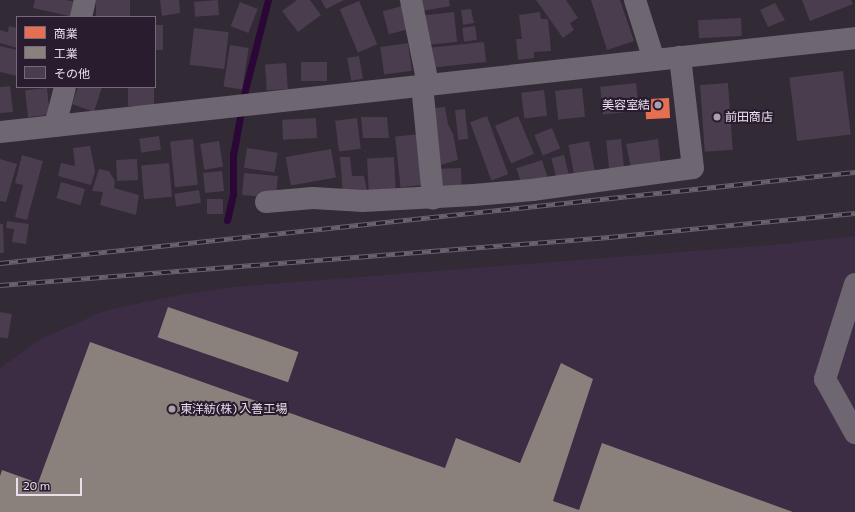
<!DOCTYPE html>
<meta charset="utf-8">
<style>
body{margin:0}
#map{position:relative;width:855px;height:512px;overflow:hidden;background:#322a35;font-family:Commissioner,"Noto Sans JP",sans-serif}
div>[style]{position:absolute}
.built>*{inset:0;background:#3c2c44}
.shops>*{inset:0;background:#e76f51;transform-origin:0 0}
.industry>*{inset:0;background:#8a817c;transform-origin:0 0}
.stream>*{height:7px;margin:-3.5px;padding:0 3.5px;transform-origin:3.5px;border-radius:3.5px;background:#2a0736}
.building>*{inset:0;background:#493d4e;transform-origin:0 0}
.minor>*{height:22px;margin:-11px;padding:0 11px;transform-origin:11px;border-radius:11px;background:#6e6671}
.tertiary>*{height:22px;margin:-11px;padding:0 11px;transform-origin:11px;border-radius:11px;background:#6e6671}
.rail>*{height:4.5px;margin-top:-2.25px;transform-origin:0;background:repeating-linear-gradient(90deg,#291c2f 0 9px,#69636c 0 18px);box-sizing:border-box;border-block:1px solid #69636c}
.dots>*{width:11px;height:11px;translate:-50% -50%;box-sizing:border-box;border:2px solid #291c2f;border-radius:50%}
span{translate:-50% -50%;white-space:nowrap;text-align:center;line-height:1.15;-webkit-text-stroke:4px #291c2f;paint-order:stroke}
.poi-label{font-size:12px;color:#e8e0ed}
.right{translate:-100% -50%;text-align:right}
.left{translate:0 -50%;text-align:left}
.legend{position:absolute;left:16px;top:16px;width:140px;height:72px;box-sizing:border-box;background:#291c2f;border:1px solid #756a7b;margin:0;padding:5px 7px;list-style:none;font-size:12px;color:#e8e0ed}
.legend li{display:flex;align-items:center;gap:8px;height:20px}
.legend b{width:20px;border:1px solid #756a7b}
.scale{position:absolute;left:16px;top:478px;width:66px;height:18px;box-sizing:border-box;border:2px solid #e8e0ed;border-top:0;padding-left:5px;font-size:12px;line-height:14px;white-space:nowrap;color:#e8e0ed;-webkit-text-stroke:3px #291c2f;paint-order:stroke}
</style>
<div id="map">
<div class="built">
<i style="clip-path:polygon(855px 236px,855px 512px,0 512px,0 368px,41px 339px,104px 311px,168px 297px,231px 287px,783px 244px)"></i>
</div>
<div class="shops">
<i style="left:669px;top:98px;width:20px;height:24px;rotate:87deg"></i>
</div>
<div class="industry">
<i style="left:168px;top:307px;width:138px;height:32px;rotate:19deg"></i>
<i style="clip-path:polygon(90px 342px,445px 468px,456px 438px,520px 463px,561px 363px,593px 379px,553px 501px,579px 510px,602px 443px,793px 512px,0 512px,0 476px,2px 470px,38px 483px)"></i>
</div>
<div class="stream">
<i style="left:227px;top:220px;width:27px;rotate:-77deg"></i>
<i style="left:233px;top:194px;width:39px;rotate:-90deg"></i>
<i style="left:233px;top:155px;width:66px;rotate:-79.5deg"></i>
<i style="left:245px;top:90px;width:93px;rotate:-75.7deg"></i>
</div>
<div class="building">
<i style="clip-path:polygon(35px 0,66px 0,77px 2px,73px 17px,33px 8px)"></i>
<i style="left:96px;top:0;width:34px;height:17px"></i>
<i style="clip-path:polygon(160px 0,179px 0,180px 13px,162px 16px)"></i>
<i style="left:218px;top:0;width:15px;height:24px;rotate:86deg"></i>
<i style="clip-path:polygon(297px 0,310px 0,321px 15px,298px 32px,282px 11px)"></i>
<i style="clip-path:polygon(321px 0,344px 0,326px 9px)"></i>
<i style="clip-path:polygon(421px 0,449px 0,450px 6px,423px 11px)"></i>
<i style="clip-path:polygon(536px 0,566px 0,578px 18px,570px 23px,574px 30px,563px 38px)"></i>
<i style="clip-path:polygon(591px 0,620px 0,634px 41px,607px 50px)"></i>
<i style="clip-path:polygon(802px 0,851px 0,853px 4px,810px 21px)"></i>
<i style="left:359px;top:1px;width:47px;height:21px;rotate:67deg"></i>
<i style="left:240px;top:2px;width:19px;height:26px;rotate:21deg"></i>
<i style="clip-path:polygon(775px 3px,785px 20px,768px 27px,760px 10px)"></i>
<i style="left:402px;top:6px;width:24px;height:20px;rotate:75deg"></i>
<i style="clip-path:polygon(471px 9px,474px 23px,463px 25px,461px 10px)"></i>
<i style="left:454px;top:12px;width:30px;height:30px;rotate:84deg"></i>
<i style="clip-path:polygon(540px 12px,541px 19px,548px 19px,551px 51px,534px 52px,534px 58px,518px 60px,516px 39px,522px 39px,519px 15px)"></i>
<i style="left:741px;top:18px;width:18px;height:43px;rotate:87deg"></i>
<i style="left:155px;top:25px;width:8px;height:25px"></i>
<i style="clip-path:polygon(9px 26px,17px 28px,17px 48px,0 43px,0 30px,8px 32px)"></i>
<i style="left:475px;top:26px;width:14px;height:13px;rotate:82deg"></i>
<i style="left:194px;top:28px;width:35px;height:37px;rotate:7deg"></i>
<i style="left:484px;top:42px;width:20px;height:53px;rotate:84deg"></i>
<i style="left:408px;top:43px;width:28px;height:28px;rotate:82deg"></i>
<i style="left:230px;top:45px;width:19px;height:42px;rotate:9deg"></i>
<i style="clip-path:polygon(0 46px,17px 50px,17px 76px,0 72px)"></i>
<i style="left:359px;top:56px;width:23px;height:12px;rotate:80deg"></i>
<i style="left:327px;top:62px;width:19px;height:26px;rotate:90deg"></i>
<i style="left:286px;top:63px;width:26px;height:21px;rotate:86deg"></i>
<i style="left:843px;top:71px;width:64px;height:54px;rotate:83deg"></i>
<i style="left:636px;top:83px;width:28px;height:36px;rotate:84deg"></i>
<i style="left:728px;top:83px;width:67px;height:28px;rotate:86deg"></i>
<i style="clip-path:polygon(10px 86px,13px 112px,0 113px,0 87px)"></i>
<i style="clip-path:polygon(78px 87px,102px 87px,94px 112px,72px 104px)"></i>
<i style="left:128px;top:87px;width:26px;height:19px"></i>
<i style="left:47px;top:88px;width:27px;height:22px;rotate:84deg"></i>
<i style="left:582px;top:88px;width:29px;height:27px;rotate:84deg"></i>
<i style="left:544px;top:90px;width:26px;height:23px;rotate:83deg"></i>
<i style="clip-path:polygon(445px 107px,448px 124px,453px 134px,458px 160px,437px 166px,433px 108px)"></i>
<i style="left:465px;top:109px;width:30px;height:10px;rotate:84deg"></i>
<i style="left:487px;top:116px;width:62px;height:18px;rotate:70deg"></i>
<i style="left:518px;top:116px;width:41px;height:25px;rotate:67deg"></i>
<i style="clip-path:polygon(361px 117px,387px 117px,389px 138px,363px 138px)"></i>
<i style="left:316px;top:118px;width:20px;height:34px;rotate:87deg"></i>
<i style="left:357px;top:118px;width:31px;height:22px;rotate:83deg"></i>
<i style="left:552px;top:128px;width:22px;height:19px;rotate:68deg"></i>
<i style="left:420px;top:134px;width:51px;height:25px;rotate:84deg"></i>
<i style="left:159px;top:136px;width:14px;height:20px;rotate:82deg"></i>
<i style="left:193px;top:139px;width:46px;height:23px;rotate:84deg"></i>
<i style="left:621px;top:139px;width:31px;height:15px;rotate:84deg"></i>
<i style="clip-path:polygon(658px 139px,661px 166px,631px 168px,626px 144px)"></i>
<i style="left:219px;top:141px;width:26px;height:19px;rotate:81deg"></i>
<i style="left:589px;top:141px;width:32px;height:21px;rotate:79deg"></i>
<i style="clip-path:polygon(90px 146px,95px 171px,91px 185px,58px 176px,61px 163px,75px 166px,73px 148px)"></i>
<i style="left:247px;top:148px;width:31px;height:20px;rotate:9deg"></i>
<i style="left:331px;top:149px;width:29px;height:46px;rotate:80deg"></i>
<i style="clip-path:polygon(22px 155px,43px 161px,27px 220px,15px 217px,23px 185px,15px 183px)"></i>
<i style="left:564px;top:155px;width:21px;height:13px;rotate:76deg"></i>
<i style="clip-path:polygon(340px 157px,350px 157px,352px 176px,364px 176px,367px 191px,343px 195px)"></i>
<i style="left:394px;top:157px;width:37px;height:27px;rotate:87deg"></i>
<i style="clip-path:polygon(0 159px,17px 164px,6px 202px,0 201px)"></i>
<i style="left:137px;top:159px;width:21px;height:21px;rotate:87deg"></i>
<i style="left:542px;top:160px;width:20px;height:27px;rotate:72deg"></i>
<i style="left:169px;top:163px;width:34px;height:28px;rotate:85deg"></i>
<i style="left:461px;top:168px;width:26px;height:22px;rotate:88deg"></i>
<i style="clip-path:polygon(99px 169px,109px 171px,115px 181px,114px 188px,139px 195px,136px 215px,100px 205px,103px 192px,92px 191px)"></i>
<i style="left:222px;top:171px;width:20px;height:19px;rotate:84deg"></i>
<i style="left:244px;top:173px;width:34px;height:22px;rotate:5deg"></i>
<i style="left:61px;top:182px;width:25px;height:17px;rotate:16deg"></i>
<i style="left:199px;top:190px;width:13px;height:25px;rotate:81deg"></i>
<i style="left:207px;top:199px;width:16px;height:15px"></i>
<i style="clip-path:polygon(7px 221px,29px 224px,26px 244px,12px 242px,14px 229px,6px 228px)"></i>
<i style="clip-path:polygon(0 224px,3px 224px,4px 253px,0 253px)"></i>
<i style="left:0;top:312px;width:12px;height:25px;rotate:9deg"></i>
</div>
<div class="minor">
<i style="left:411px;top:0;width:86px;rotate:78.6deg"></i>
<i style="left:635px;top:0;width:63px;rotate:72.4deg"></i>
<i style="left:81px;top:17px;width:17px;rotate:-77deg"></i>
<i style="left:422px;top:85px;width:114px;rotate:84.4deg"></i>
<i style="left:55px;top:126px;width:40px;rotate:-75.6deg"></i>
<i style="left:266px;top:202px;width:47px;rotate:-4.9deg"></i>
<i style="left:313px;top:198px;width:50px;rotate:3.4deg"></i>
<i style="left:363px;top:201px;width:111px;rotate:-3.1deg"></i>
<i style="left:474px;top:195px;width:58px;rotate:-4.9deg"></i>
<i style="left:532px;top:190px;width:162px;rotate:-7.8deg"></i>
<i style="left:693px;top:168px;width:112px;rotate:-96.7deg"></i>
<i style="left:855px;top:284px;width:100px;rotate:107.5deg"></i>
<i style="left:825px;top:379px;width:62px;rotate:60.9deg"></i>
</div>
<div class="tertiary">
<i style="left:0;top:132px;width:860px;rotate:-6.27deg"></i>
</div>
<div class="rail">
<i style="left:0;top:263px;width:860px;rotate:-6.08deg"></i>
<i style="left:0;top:285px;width:611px;rotate:-4.51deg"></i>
<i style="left:609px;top:237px;width:247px;rotate:-5.6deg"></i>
</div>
<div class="dots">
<i style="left:658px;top:105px;background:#a8a0ad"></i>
<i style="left:717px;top:117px;background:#a8a0ad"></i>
<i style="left:172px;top:409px;background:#a8a0ad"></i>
</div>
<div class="poi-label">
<span class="right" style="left:650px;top:105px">美容室結</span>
<span class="left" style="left:725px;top:117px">前田商店</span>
<span class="left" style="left:180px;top:409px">東洋紡(株) 入善工場</span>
</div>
<ul class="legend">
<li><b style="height:11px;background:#e76f51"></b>商業</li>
<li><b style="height:11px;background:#8a817c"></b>工業</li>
<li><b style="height:11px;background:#493d4e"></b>その他</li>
</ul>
<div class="scale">20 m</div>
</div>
